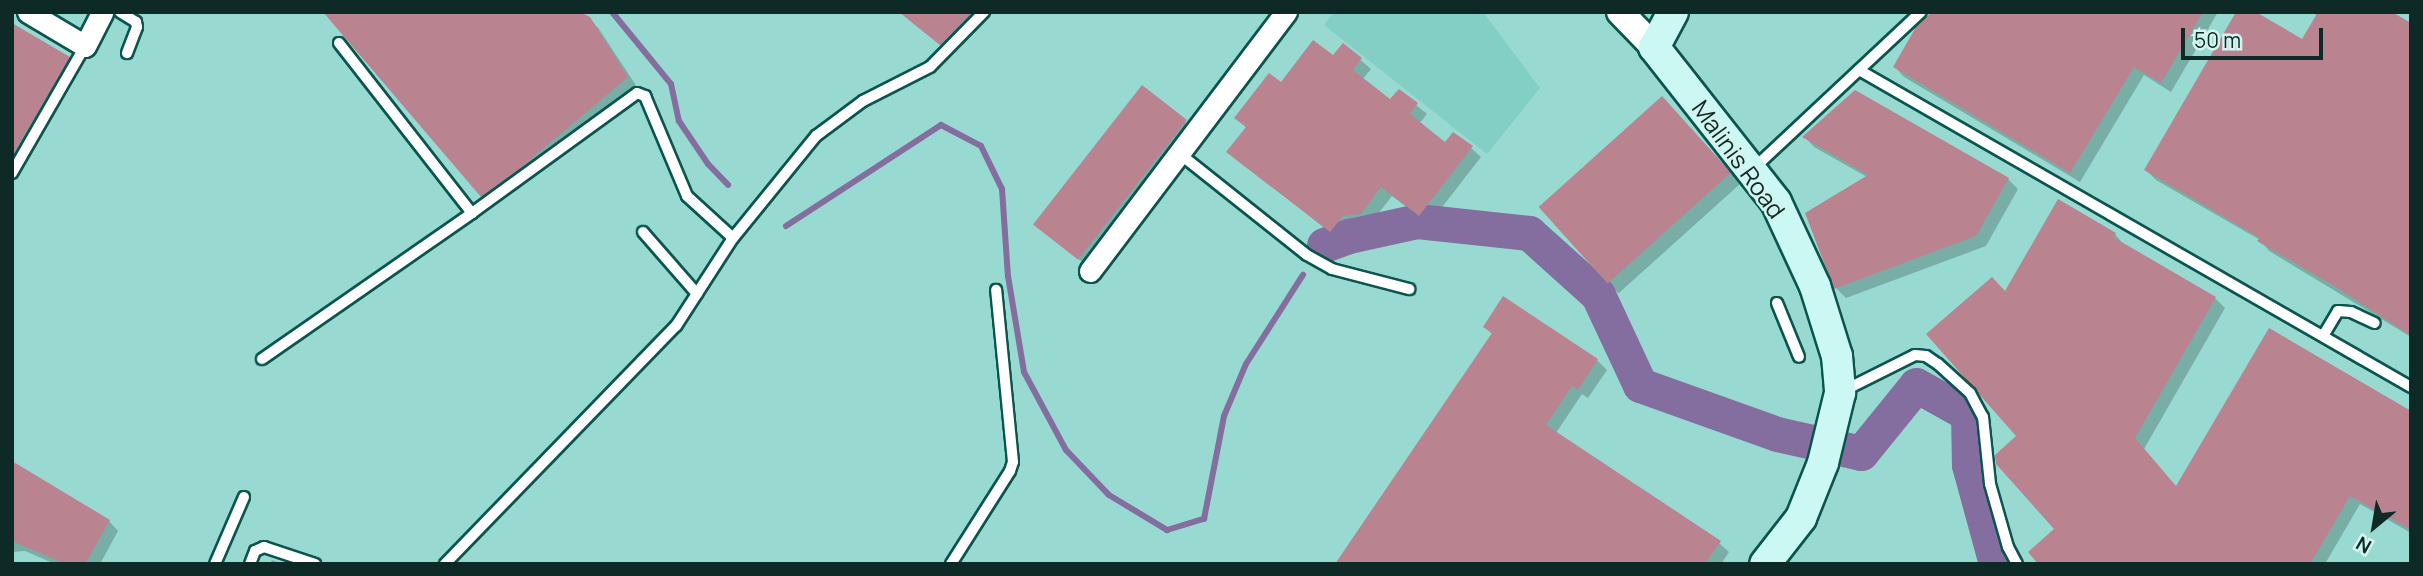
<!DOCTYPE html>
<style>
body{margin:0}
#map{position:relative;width:2423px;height:576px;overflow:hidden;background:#98dad1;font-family:Manrope,sans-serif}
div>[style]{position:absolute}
.built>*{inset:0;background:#83cfc5}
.shadow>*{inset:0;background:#0003;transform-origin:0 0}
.stream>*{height:6px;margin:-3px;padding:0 3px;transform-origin:3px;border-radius:3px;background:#846d9f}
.river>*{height:35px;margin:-17.5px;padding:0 17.5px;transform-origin:17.5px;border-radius:17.5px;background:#846d9f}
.building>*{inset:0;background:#b9838f;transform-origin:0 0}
.roads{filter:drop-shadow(2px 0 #0a554e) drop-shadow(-2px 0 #0a554e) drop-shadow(0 2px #0a554e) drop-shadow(0 -2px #0a554e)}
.service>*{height:10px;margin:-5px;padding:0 5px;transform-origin:5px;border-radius:5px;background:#fff}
.minor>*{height:21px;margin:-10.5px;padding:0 10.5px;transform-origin:10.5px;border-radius:10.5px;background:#fff}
.tertiary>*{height:26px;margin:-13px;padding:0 13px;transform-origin:13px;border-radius:13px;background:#fff}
.secondary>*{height:30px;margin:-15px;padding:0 15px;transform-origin:15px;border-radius:15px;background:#ccf8f4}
span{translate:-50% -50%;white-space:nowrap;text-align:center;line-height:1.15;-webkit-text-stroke:5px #d3f4ef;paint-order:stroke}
.street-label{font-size:24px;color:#0e2a26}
.frame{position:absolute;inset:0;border:14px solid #0e2a26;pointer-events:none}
.north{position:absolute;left:2339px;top:492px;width:70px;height:70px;-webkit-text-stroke:5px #d3f4ef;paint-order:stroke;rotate:210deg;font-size:19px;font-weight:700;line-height:28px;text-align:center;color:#0e2a26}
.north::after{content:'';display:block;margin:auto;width:24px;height:32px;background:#0e2a26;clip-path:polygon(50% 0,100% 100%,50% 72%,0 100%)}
.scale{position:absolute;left:2181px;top:28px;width:142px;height:32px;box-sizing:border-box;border:4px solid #0e2a26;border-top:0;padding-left:9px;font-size:21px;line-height:24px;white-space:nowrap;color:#0e2a26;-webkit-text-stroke:5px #d3f4ef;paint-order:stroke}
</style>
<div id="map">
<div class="built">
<i style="clip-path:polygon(1334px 12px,1483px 12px,1540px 88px,1487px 154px,1324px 25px)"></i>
</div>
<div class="shadow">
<i style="clip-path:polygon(907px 12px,994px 12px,951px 53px,914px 24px,905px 15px)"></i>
<i style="clip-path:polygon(1976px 12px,2218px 12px,2171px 92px,2144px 75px,2080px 182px,1904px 77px,1895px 67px)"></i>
<i style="clip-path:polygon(2311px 12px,2391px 12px,2411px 25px,2411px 337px,2269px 251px,2260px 240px,2156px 180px,2146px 170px,2303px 42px,2318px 16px)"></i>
<i style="clip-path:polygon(589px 18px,599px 29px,637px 87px,528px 179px,492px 205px,482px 196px)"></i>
<i style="clip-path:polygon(12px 25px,69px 58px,78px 68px,12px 182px)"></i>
<i style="clip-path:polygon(1343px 45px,1371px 69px,1362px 80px,1391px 102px,1399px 91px,1427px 114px,1419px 124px,1446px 144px,1471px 148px,1481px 157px,1429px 224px,1392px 196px,1371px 223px,1353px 225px,1341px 241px,1229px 152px,1247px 128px,1236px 117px,1281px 84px,1334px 58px)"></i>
<i style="clip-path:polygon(1142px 87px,1196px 131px,1090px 268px,1045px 233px)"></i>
<i style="clip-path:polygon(1855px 92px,2008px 179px,2018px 189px,1986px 246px,1846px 298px,1836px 288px,1807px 214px,1867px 177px,1814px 147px,1805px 137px)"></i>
<i style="left:1672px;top:108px;width:102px;height:164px;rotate:48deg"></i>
<i style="clip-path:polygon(2115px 234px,2124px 245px,2215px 298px,2225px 308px,2144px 449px,2177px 488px,2409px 409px,2411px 533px,2360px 504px,2325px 564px,2040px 564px,2056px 529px,2019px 436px,2005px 293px)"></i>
<i style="clip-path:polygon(1485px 327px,1597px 360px,1607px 370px,1588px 398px,1582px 394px,1556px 433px,1719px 543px,1729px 552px,1721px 564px,1338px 564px,1493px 335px)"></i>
<i style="clip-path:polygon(12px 463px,109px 521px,118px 531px,100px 564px,55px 564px,25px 551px,12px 552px)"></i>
<i style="clip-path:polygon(272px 560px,283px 564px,270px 564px)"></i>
</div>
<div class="stream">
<i style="left:612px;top:12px;width:93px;rotate:50.7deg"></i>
<i style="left:671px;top:84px;width:38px;rotate:78deg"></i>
<i style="left:679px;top:121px;width:52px;rotate:56deg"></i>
<i style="left:708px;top:164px;width:29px;rotate:46deg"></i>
<i style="left:786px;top:226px;width:185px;rotate:-33.1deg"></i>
<i style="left:941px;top:125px;width:45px;rotate:27.7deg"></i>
<i style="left:981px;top:146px;width:48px;rotate:64deg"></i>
<i style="left:1002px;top:189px;width:87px;rotate:86.1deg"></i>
<i style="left:1008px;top:276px;width:97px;rotate:80.5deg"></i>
<i style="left:1024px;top:372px;width:89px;rotate:61.7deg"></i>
<i style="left:1066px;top:450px;width:62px;rotate:46.3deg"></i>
<i style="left:1109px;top:495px;width:68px;rotate:31.1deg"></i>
<i style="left:1167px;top:530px;width:39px;rotate:-17deg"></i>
<i style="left:1204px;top:519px;width:105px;rotate:-79deg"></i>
<i style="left:1224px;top:416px;width:56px;rotate:-67.1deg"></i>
<i style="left:1246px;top:364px;width:106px;rotate:-57.4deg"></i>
</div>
<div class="river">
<i style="left:1324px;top:245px;width:27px;rotate:-20deg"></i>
<i style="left:1349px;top:236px;width:70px;rotate:-12.4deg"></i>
<i style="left:1417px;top:221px;width:113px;rotate:6.1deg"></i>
<i style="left:1529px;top:233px;width:93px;rotate:41.9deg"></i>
<i style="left:1598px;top:295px;width:99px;rotate:65deg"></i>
<i style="left:1640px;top:385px;width:145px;rotate:19.7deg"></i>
<i style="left:1777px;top:434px;width:86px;rotate:12.7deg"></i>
<i style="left:1861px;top:453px;width:87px;rotate:-51deg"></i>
<i style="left:1916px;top:385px;width:60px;rotate:29.1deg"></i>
<i style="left:1968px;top:414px;width:51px;rotate:88.9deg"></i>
<i style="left:1969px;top:465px;width:103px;rotate:74.7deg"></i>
</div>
<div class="building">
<i style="clip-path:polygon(323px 12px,580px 12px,590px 17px,628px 77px,519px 169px,481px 197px)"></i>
<i style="clip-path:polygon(899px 12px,973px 12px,940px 45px)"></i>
<i style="clip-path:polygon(1932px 12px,2203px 12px,2161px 83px,2134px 67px,2070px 173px,1893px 67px,1916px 27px)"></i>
<i style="clip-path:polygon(2236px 12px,2256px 12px,2302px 39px,2318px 12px,2392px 12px,2411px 23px,2411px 336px,2339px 289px,2257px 241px,2260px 238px,2144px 170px)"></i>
<i style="clip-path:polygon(12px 23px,70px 57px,12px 156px)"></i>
<i style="clip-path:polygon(1313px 40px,1333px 55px,1343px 43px,1362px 58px,1353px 70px,1390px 99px,1399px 89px,1418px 103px,1410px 114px,1445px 142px,1453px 132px,1473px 146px,1419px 216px,1381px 187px,1361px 214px,1343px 216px,1330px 232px,1226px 152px,1246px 127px,1234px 118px,1269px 73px,1281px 82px)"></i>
<i style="left:1142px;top:85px;width:57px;height:177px;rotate:38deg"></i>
<i style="clip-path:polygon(1855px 90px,2009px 178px,1976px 236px,1834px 289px,1805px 213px,1868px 175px,1802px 137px)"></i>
<i style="left:1662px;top:96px;width:103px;height:166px;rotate:48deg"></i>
<i style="clip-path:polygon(2058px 199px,2116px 233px,2113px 237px,2216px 297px,2135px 438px,2176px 486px,2269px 328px,2411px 411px,2411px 530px,2350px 496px,2310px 564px,2038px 564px,2028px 552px,2054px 529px,1996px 464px,1995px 455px,2016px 436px,1926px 334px,1992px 277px,2005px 291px)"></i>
<i style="clip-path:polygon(1503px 296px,1598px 359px,1578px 390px,1572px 386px,1546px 425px,1721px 541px,1705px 564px,1335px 564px,1492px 333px,1483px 327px)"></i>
<i style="clip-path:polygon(12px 461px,110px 520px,85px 564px,65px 564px,12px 541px)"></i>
</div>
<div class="roads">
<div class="service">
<i style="left:120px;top:12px;width:19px;rotate:32deg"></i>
<i style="left:136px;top:22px;width:5px;rotate:79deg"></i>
<i style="left:137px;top:27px;width:28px;rotate:111deg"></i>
<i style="left:339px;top:43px;width:216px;rotate:52deg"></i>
<i style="left:472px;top:213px;width:204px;rotate:-36deg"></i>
<i style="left:637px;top:93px;width:9px;rotate:21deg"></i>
<i style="left:645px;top:96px;width:108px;rotate:67.2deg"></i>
<i style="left:687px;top:196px;width:62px;rotate:42.4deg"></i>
<i style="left:733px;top:238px;width:132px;rotate:-50.9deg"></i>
<i style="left:816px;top:136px;width:59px;rotate:-36.7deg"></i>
<i style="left:863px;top:101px;width:75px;rotate:-26.9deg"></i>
<i style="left:930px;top:67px;width:77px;rotate:-45.5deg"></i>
<i style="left:1859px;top:70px;width:637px;rotate:29.87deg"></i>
<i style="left:1180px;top:154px;width:162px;rotate:38.5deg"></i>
<i style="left:1307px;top:255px;width:29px;rotate:29deg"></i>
<i style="left:1332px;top:269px;width:80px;rotate:14.6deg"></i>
<i style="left:1752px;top:170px;width:231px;rotate:-43.1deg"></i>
<i style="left:12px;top:173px;width:146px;rotate:-60.1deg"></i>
<i style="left:643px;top:232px;width:82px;rotate:48.9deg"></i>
<i style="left:1777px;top:303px;width:58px;rotate:67.8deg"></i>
<i style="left:2323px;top:336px;width:29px;rotate:-59deg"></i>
<i style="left:2338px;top:311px;width:13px;rotate:4deg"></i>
<i style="left:2351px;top:312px;width:26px;rotate:25deg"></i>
<i style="left:262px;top:359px;width:256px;rotate:-34.8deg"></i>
<i style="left:1843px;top:391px;width:80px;rotate:-26.6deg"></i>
<i style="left:1915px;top:355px;width:11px;rotate:5deg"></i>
<i style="left:1926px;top:356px;width:14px;rotate:34deg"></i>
<i style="left:1938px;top:364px;width:43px;rotate:42.2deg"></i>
<i style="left:1970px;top:393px;width:27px;rotate:62deg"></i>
<i style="left:1983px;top:417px;width:67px;rotate:84deg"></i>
<i style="left:1990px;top:484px;width:66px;rotate:74.1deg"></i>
<i style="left:2008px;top:547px;width:19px;rotate:62deg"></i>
<i style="left:215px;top:564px;width:73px;rotate:-66.6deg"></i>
<i style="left:250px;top:564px;width:14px;rotate:-69deg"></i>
<i style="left:255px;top:551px;width:10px;rotate:-24deg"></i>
<i style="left:264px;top:547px;width:54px;rotate:18.4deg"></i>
<i style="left:445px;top:564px;width:332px;rotate:-45.9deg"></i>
<i style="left:676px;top:326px;width:105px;rotate:-57.1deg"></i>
<i style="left:951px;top:564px;width:110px;rotate:-57.6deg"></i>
<i style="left:1010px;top:471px;width:9px;rotate:-72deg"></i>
<i style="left:1013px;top:462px;width:173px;rotate:-95.6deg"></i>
</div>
<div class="minor">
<i style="left:28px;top:12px;width:66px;rotate:30.8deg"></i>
<i style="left:85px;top:46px;width:38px;rotate:-63deg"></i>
<i style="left:1090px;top:271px;width:325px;rotate:-52.9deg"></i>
</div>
<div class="tertiary">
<i style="left:1620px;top:12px;width:49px;rotate:45.8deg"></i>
</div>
<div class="secondary">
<i style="left:1673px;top:12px;width:40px;rotate:118deg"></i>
<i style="left:1654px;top:47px;width:197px;rotate:51.8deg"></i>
<i style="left:1776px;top:202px;width:93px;rotate:65.1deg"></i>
<i style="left:1815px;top:286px;width:73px;rotate:72.6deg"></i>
<i style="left:1837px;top:356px;width:37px;rotate:85deg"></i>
<i style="left:1840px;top:393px;width:72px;rotate:103.7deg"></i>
<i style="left:1823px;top:463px;width:59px;rotate:111.8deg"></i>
<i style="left:1801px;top:518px;width:58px;rotate:128deg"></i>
</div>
</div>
<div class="street-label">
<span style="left:1739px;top:159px;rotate:54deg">Malinis Road</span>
</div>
<div class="frame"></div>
<div class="north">N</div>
<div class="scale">50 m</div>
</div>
